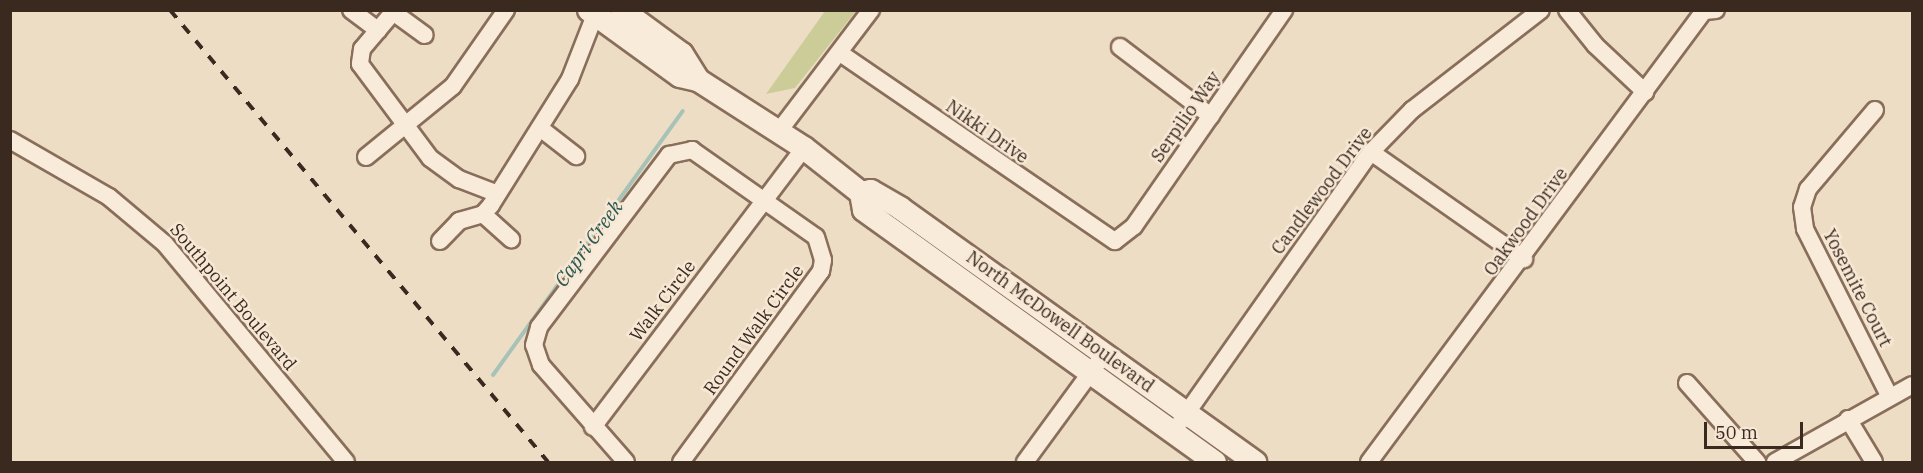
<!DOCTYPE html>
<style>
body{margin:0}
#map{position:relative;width:1923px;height:473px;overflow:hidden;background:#eeddc5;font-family:"IBM Plex Serif",serif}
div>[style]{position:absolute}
.green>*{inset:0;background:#cc9}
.stream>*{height:4px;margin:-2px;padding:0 2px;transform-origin:2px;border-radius:2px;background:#a7c2b6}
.roads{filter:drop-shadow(2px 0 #896e5b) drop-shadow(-2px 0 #896e5b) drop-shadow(0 2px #896e5b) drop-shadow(0 -2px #896e5b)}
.street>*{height:16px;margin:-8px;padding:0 8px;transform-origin:8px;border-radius:8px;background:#f9ebd9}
.secondary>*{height:22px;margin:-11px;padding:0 11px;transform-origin:11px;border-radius:11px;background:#f9ebd9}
.rail>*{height:4px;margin-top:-2px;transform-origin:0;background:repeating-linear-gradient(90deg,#39291f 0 10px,transparent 0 20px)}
span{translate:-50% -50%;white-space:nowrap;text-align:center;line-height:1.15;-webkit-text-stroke:5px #f6e8d5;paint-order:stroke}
.street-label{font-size:18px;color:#39291f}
.water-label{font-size:20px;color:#2e5951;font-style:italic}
.frame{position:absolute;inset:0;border:12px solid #39291f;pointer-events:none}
.scale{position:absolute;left:1704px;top:422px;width:99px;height:27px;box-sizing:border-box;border:3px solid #39291f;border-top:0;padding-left:8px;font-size:18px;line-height:21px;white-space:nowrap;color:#39291f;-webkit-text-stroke:4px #f6e8d5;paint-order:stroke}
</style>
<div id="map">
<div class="green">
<i style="clip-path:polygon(825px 11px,856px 11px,795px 88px,766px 94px)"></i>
</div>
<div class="stream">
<i style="left:493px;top:375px;width:325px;rotate:-54.3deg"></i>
</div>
<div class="roads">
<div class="street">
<i style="left:351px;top:10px;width:34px;rotate:37deg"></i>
<i style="left:395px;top:10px;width:51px;rotate:130.2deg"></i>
<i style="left:362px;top:49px;width:15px;rotate:98deg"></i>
<i style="left:360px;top:64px;width:117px;rotate:53.3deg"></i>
<i style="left:430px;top:158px;width:36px;rotate:36deg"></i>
<i style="left:459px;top:179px;width:39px;rotate:21deg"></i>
<i style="left:1567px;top:10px;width:45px;rotate:51.3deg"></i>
<i style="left:1595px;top:45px;width:69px;rotate:43.2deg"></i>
<i style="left:393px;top:12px;width:39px;rotate:36deg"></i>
<i style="left:1120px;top:47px;width:114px;rotate:37.2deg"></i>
<i style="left:840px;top:53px;width:333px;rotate:34.4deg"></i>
<i style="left:1115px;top:241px;width:24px;rotate:-38deg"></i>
<i style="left:1134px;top:226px;width:263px;rotate:-55.2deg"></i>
<i style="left:1875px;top:110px;width:104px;rotate:130.3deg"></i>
<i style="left:1808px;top:189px;width:19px;rotate:108deg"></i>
<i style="left:1802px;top:207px;width:22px;rotate:82deg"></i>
<i style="left:1805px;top:229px;width:188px;rotate:63.2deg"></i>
<i style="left:540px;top:128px;width:46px;rotate:37.9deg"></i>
<i style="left:779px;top:131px;width:152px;rotate:-52.8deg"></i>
<i style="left:10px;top:140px;width:114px;rotate:29.9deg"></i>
<i style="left:109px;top:197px;width:73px;rotate:40deg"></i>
<i style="left:165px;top:244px;width:283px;rotate:50.3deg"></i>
<i style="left:1371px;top:152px;width:187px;rotate:35deg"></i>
<i style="left:366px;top:157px;width:112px;rotate:-39.2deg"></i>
<i style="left:453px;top:86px;width:93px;rotate:-55.1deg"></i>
<i style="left:483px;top:214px;width:38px;rotate:42deg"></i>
<i style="left:440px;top:241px;width:28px;rotate:-46deg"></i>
<i style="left:459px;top:221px;width:25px;rotate:-16deg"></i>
<i style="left:483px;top:214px;width:12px;rotate:-48deg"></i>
<i style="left:491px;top:205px;width:149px;rotate:-57.9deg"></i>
<i style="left:570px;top:79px;width:69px;rotate:-68.7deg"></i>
<i style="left:1687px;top:383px;width:106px;rotate:48.5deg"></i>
<i style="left:1848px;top:419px;width:50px;rotate:58.8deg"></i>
<i style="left:1181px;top:421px;width:329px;rotate:-54.8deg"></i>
<i style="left:1371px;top:152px;width:59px;rotate:-45.7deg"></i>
<i style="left:1412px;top:110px;width:163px;rotate:-37.8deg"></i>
<i style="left:593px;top:427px;width:350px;rotate:-52.9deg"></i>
<i style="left:626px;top:462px;width:129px;rotate:-131.2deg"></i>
<i style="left:541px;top:365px;width:21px;rotate:-109deg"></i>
<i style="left:534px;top:345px;width:19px;rotate:-74deg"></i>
<i style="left:539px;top:327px;width:216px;rotate:-52.9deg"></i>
<i style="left:669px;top:155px;width:24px;rotate:-12deg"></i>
<i style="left:692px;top:150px;width:151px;rotate:35.1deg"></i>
<i style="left:816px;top:237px;width:24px;rotate:73deg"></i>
<i style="left:823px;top:260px;width:11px;rotate:100deg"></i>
<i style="left:821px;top:271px;width:237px;rotate:126.2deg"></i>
<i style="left:1025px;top:462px;width:134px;rotate:-53.8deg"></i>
<i style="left:1369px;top:462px;width:562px;rotate:-53.4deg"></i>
<i style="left:1704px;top:11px;width:12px;rotate:-5deg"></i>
<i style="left:1775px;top:462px;width:157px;rotate:-29.3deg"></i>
</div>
<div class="secondary">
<i style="left:589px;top:10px;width:112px;rotate:36deg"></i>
<i style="left:680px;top:76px;width:18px;rotate:13deg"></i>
<i style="left:698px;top:80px;width:126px;rotate:32.7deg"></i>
<i style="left:804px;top:148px;width:73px;rotate:38.3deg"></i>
<i style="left:861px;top:193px;width:17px;rotate:80deg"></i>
<i style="left:864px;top:210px;width:432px;rotate:35.7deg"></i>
<i style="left:622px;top:10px;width:74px;rotate:36.3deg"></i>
<i style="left:682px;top:54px;width:31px;rotate:58deg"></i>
<i style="left:861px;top:193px;width:10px;rotate:-11deg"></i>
<i style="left:871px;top:191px;width:34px;rotate:30deg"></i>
<i style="left:900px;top:208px;width:437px;rotate:35.6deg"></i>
</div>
</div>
<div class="rail">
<i style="left:170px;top:10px;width:589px;rotate:50.09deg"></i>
</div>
<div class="street-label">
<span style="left:1186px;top:117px;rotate:-55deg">Serpilio Way</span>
<span style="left:987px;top:132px;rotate:35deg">Nikki Drive</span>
<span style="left:1322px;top:191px;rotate:-53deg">Candlewood Drive</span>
<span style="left:1526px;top:222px;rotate:-54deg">Oakwood Drive</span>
<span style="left:1857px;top:288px;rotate:63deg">Yosemite Court</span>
<span style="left:233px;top:297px;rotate:50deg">Southpoint Boulevard</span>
<span style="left:663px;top:301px;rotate:-53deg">Walk Circle</span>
<span style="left:1060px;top:322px;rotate:36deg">North McDowell Boulevard</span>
<span style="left:754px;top:330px;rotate:-54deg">Round Walk Circle</span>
</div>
<div class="water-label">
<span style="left:588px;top:243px;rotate:-54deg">Capri Creek</span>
</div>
<div class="frame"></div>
<div class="scale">50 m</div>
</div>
